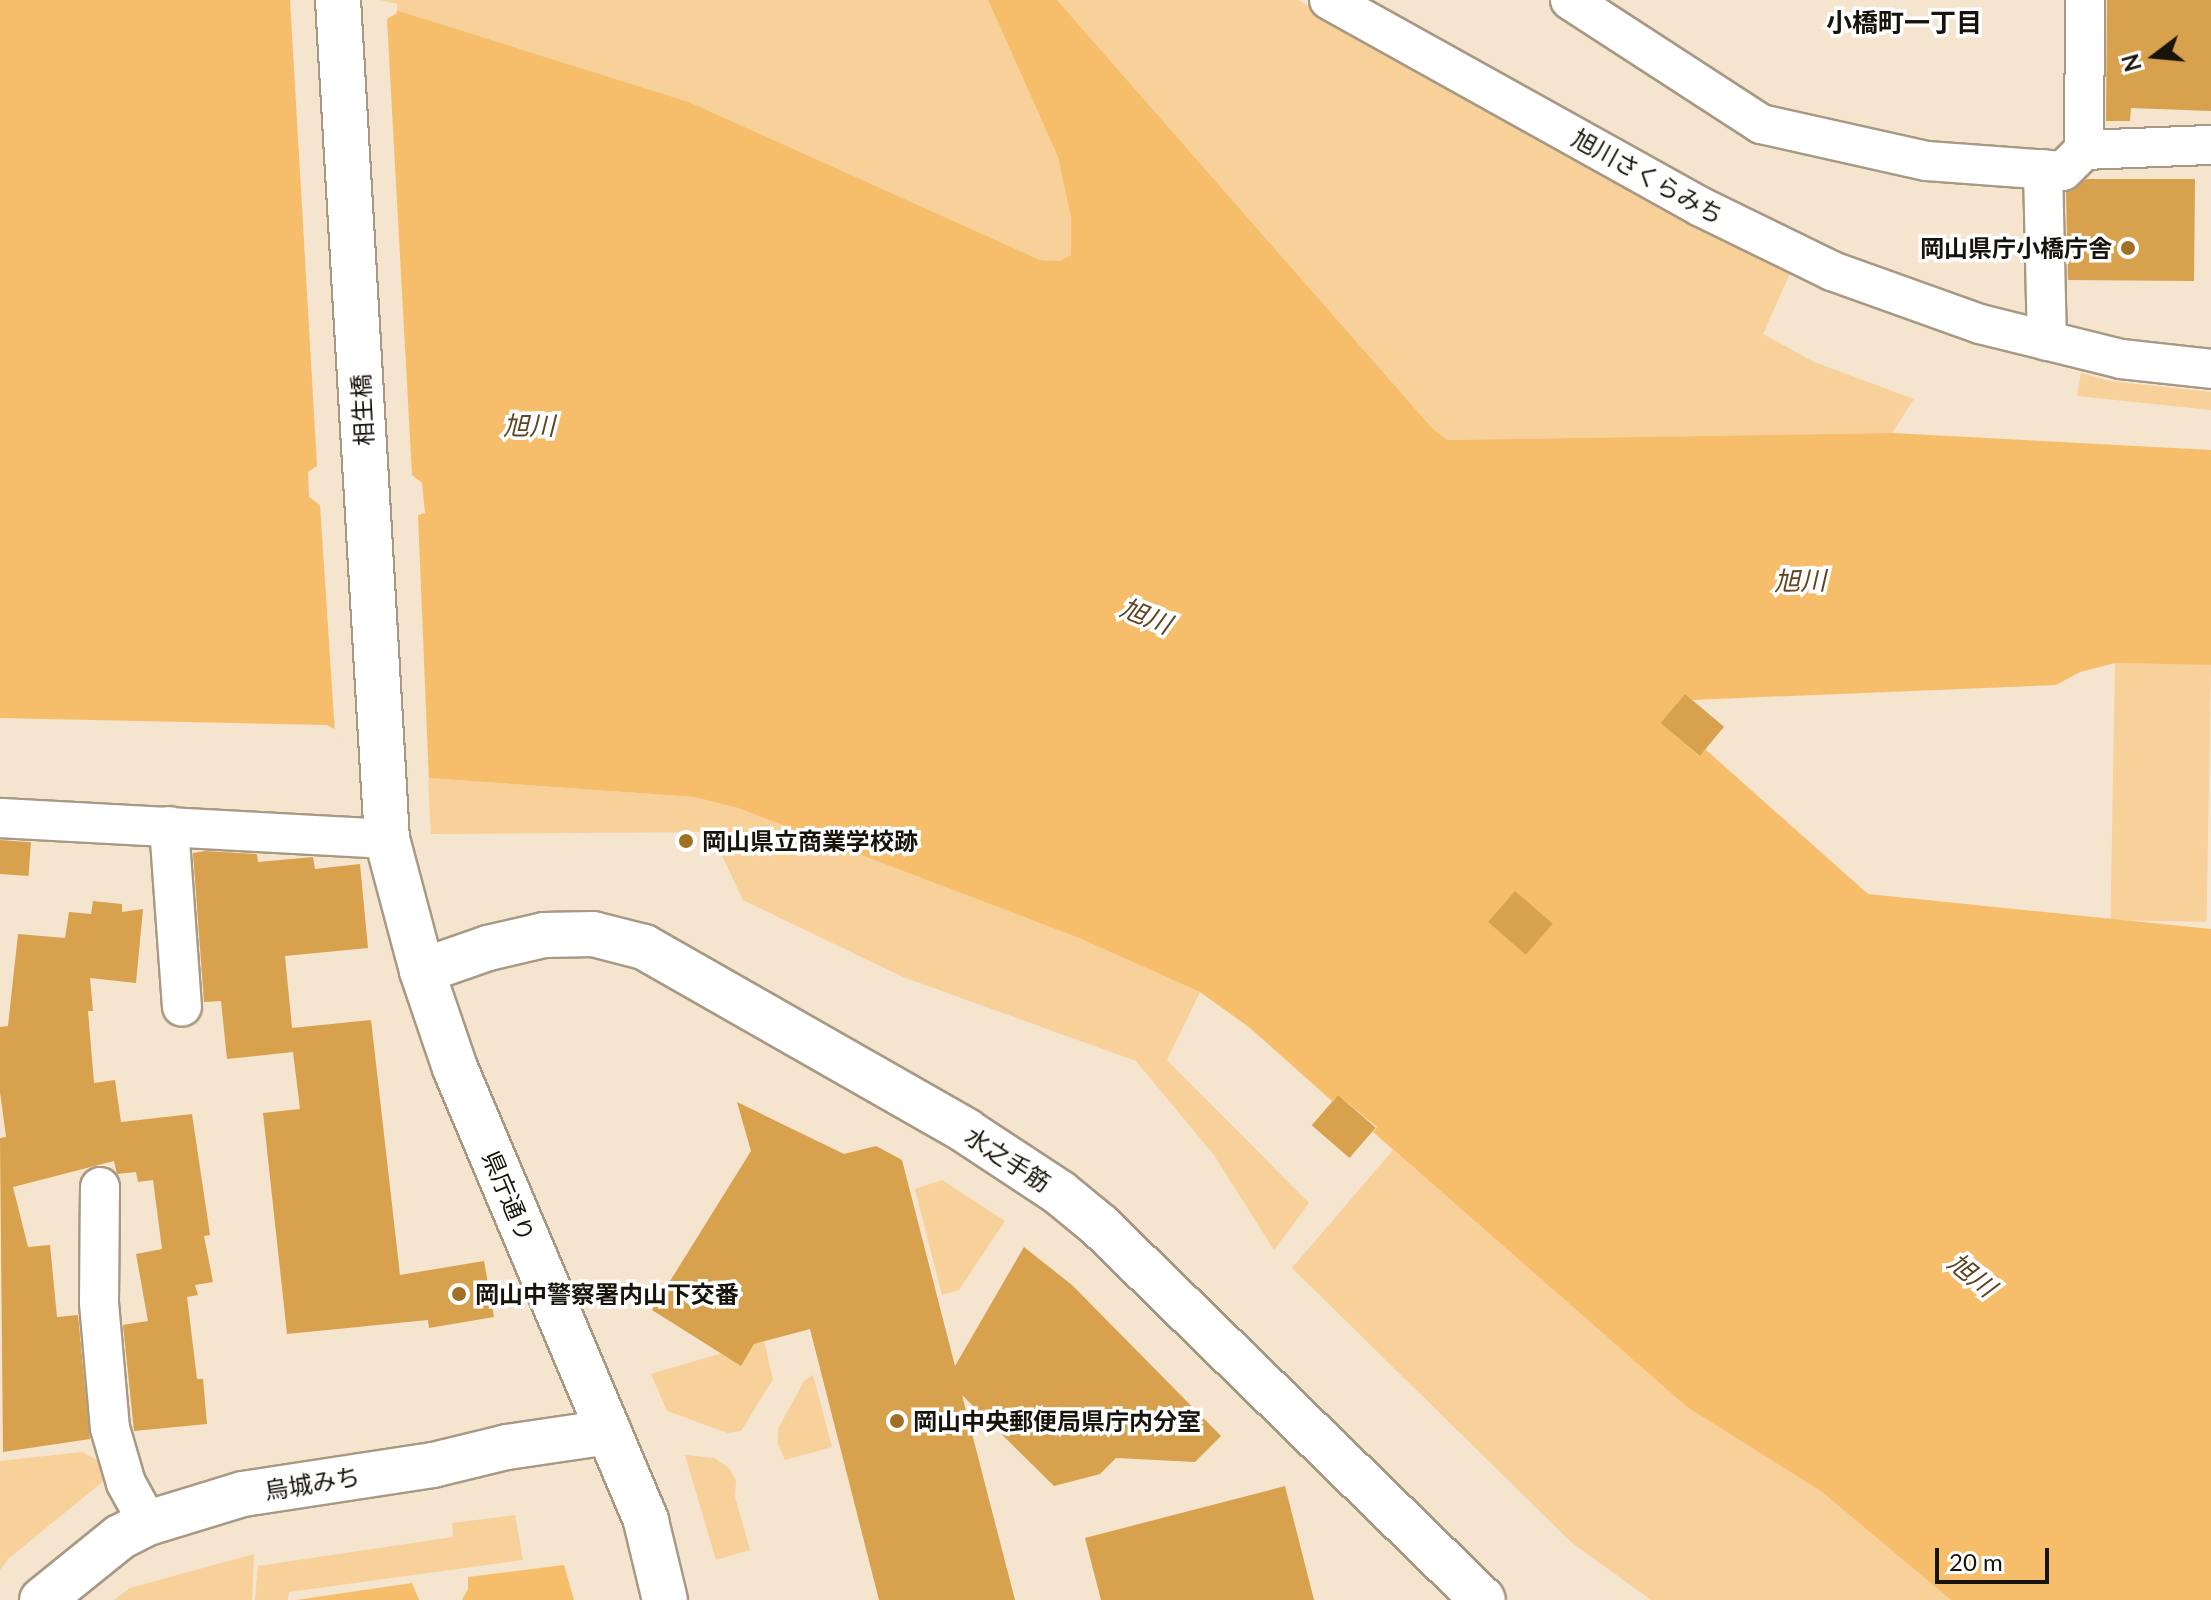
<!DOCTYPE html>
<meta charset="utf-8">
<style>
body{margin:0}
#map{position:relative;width:2211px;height:1600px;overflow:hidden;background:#f5e4ce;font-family:Lato,"Noto Sans JP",sans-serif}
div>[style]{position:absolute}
.green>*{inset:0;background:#f7d09a;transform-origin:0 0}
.water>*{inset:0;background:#f6be6a}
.pier>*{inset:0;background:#f5e4ce}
.building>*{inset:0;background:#d8a14d;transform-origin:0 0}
.roads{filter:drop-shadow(2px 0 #a89984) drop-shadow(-2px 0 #a89984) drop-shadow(0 2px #a89984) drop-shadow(0 -2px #a89984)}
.minor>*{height:38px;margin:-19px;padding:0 19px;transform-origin:19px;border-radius:19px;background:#fff}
.tertiary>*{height:44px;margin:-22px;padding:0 22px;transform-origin:22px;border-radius:22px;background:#fff}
.dots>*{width:22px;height:22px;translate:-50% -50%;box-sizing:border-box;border:4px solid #fff;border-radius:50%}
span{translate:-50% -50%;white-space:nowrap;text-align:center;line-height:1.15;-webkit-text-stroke:7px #fff;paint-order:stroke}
.street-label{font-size:24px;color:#18130b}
.poi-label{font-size:24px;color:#18130b;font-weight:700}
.right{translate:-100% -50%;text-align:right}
.left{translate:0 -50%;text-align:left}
.neighbourhood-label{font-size:26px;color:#18130b;font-weight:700}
.water-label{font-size:26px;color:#5e4623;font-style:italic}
.north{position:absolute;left:2115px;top:16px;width:80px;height:80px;-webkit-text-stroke:6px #fff;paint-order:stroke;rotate:254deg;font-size:22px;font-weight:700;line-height:32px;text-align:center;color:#18130b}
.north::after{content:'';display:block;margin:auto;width:28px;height:36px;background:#18130b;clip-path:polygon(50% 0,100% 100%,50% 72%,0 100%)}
.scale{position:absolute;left:1935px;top:1548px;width:114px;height:36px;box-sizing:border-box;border:4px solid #18130b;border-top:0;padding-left:10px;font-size:24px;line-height:28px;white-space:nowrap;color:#18130b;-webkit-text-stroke:6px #fff;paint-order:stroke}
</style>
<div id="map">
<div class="green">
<i style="clip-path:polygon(364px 0,988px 0,1058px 157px,1071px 218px,1071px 255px,1059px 261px,1040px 260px,689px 102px)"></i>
<i style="clip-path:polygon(1057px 0,1298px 0,1791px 271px,1763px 334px,1814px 362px,1914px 399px,1892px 433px,1447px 440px,1432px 428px)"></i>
<i style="clip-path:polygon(2081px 373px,2109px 381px,2211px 392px,2211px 410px,2077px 396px)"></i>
<i style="left:2115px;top:663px;width:96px;height:257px;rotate:1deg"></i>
<i style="clip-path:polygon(428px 778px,694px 797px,738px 808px,1079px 938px,1200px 992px,1167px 1060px,1309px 1203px,1274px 1250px,1214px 1155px,1136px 1061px,903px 977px,743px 900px,711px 832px,431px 834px)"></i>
<i style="clip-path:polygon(1393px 1150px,1687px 1407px,1822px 1492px,1951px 1600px,1651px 1600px,1571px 1542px,1292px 1268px)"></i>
<i style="clip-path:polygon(942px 1180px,1005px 1221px,959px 1290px,942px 1295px,915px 1189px)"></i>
<i style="clip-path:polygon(764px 1341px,773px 1379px,741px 1431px,728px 1433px,667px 1411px,651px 1374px,722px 1353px,741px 1365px,754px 1344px)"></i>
<i style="clip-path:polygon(813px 1375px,832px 1447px,785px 1460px,778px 1444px,778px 1429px,804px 1381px)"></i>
<i style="clip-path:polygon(82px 1452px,103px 1463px,106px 1479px,8px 1559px,0 1570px,0 1461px)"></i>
<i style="clip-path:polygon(685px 1455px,714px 1458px,729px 1468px,736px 1480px,735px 1497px,750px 1550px,716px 1560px)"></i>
<i style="clip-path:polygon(515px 1515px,523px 1560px,289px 1592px,288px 1600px,255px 1600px,258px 1566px,453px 1537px,452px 1523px)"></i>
<i style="clip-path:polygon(254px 1554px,252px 1600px,114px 1600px,130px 1588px)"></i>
</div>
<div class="water">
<i style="clip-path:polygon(0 0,364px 0,689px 102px,1040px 260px,1059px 261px,1071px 255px,1071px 218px,1058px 157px,988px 0,1057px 0,1432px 428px,1447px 440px,1892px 433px,2211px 450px,2211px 665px,2115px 663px,2080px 672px,2056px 685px,1692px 700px,1685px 694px,1661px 723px,1699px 756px,1705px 749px,1868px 894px,2211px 929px,2211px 1600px,1951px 1600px,1822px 1492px,1687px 1407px,1373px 1132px,1377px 1127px,1338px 1095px,1332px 1101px,1250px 1028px,1200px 992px,1079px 938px,738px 808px,694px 797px,428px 778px,327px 725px,0 718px)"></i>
<i style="clip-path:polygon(564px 1565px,574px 1600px,462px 1600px,468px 1589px,468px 1577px)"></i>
<i style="clip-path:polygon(412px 1583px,419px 1600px,296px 1600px)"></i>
</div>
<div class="pier">
<i style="clip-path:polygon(380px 0,397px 4px,397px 13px,387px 19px,412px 475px,422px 483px,425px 513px,418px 515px,429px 782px,335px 734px,320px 505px,309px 497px,308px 472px,317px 466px,290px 0)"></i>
</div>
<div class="building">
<i style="clip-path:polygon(2107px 0,2211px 0,2211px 111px,2131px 108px,2130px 121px,2106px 121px)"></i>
<i style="clip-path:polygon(2087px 179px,2195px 179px,2194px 281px,2068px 280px,2066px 192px)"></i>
<i style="left:1685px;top:694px;width:51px;height:38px;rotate:40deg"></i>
<i style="left:0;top:840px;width:31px;height:34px;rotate:4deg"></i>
<i style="clip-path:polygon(205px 851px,257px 854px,258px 862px,313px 857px,315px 869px,360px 864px,368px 948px,285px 956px,292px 1028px,371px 1020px,400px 1275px,484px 1261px,494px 1317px,429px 1328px,428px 1320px,287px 1334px,263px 1113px,300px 1109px,293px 1052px,227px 1059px,221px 1001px,204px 1002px,193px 853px)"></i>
<i style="left:1515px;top:891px;width:50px;height:41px;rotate:41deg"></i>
<i style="clip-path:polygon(93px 901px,122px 904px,122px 912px,143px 909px,136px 983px,90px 978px,93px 1011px,88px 1011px,94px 1083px,115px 1080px,121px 1122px,192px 1114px,210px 1235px,204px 1236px,213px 1282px,195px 1285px,198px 1295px,187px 1297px,197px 1379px,203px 1379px,207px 1424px,134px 1431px,123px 1325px,148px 1321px,136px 1254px,162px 1249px,153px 1180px,138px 1182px,136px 1172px,117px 1174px,114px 1161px,13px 1187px,28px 1247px,50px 1245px,57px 1317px,78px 1315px,90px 1439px,3px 1452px,0 1138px,6px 1137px,0 1092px,0 1027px,8px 1026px,18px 934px,65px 938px,69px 912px,91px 914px)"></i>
<i style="left:1338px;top:1095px;width:50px;height:40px;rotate:41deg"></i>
<i style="clip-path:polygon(737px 1102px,844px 1154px,876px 1146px,902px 1160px,955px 1366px,1024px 1247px,1072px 1285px,1221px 1436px,1195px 1462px,1116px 1458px,1100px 1474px,1054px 1486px,962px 1395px,1015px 1600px,879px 1600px,810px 1329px,754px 1344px,741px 1366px,652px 1310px,751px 1151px)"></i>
<i style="clip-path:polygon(1285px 1486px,1314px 1600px,1101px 1600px,1085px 1538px)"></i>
</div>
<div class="roads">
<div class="minor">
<i style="left:1329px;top:0;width:426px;rotate:29.1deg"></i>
<i style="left:1701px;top:207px;width:146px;rotate:26deg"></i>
<i style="left:1832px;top:271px;width:157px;rotate:19.7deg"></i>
<i style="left:1980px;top:324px;width:145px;rotate:13.9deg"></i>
<i style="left:2121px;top:359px;width:91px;rotate:6.3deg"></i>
<i style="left:1570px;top:0;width:228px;rotate:33deg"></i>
<i style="left:1761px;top:124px;width:170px;rotate:12.6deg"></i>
<i style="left:1927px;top:161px;width:136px;rotate:4.2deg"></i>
<i style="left:2063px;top:171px;width:30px;rotate:-45deg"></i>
<i style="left:2084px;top:150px;width:150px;rotate:-89.6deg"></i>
<i style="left:2084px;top:150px;width:127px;rotate:-2.3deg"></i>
<i style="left:2043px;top:169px;width:172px;rotate:88.7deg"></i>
<i style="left:0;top:818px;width:388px;rotate:3.1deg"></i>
<i style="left:169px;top:826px;width:181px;rotate:85.9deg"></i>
<i style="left:100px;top:1187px;width:116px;rotate:90.5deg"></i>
<i style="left:99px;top:1303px;width:125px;rotate:85deg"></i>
<i style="left:110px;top:1428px;width:57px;rotate:73.8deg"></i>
<i style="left:126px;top:1483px;width:46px;rotate:61.2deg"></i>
</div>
<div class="tertiary">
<i style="left:338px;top:0;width:840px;rotate:86.66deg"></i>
<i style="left:387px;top:839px;width:137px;rotate:75.1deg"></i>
<i style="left:422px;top:971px;width:102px;rotate:71.2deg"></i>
<i style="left:455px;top:1068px;width:492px;rotate:67.1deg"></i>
<i style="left:646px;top:1521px;width:81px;rotate:76.5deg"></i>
<i style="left:422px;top:971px;width:70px;rotate:-19.2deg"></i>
<i style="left:488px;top:948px;width:57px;rotate:-13.1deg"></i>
<i style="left:544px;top:935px;width:49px;rotate:-1.2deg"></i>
<i style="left:593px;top:934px;width:53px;rotate:14.3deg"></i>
<i style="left:644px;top:947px;width:371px;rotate:29.7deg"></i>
<i style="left:966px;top:1131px;width:113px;rotate:33.4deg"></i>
<i style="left:1060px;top:1193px;width:52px;rotate:39.5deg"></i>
<i style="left:1100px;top:1226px;width:535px;rotate:44.32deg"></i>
<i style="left:42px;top:1600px;width:100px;rotate:-38.9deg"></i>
<i style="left:120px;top:1537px;width:31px;rotate:-27deg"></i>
<i style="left:148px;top:1523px;width:99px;rotate:-17deg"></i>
<i style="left:243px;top:1494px;width:192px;rotate:-8.7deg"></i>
<i style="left:433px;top:1465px;width:76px;rotate:-13.7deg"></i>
<i style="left:507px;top:1447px;width:103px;rotate:-8.4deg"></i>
</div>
</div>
<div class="dots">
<i style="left:2128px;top:248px;background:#a07124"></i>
<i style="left:686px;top:841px;background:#a07124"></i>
<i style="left:459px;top:1294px;background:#a07124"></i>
<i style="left:897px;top:1421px;background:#a07124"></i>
</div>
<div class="street-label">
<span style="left:1648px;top:176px;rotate:29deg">旭川さくらみち</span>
<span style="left:362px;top:410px;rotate:-93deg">相生橋</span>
<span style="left:1008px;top:1159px;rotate:33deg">水之手筋</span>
<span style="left:509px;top:1196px;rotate:67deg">県庁通り</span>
<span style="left:312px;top:1483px;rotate:-9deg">烏城みち</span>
</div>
<div class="poi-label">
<span class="right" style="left:2112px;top:248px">岡山県庁小橋庁舎</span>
<span class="left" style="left:702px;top:841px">岡山県立商業学校跡</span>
<span class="left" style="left:475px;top:1294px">岡山中警察署内山下交番</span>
<span class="left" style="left:913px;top:1421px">岡山中央郵便局県庁内分室</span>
</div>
<div class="neighbourhood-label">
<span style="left:1904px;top:23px">小橋町一丁目</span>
</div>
<div class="water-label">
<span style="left:529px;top:426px">旭川</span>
<span style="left:1800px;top:581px;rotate:-1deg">旭川</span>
<span style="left:1146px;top:616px;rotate:22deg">旭川</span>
<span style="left:1972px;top:1275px;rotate:39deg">旭川</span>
</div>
<div class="north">N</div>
<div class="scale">20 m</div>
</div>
